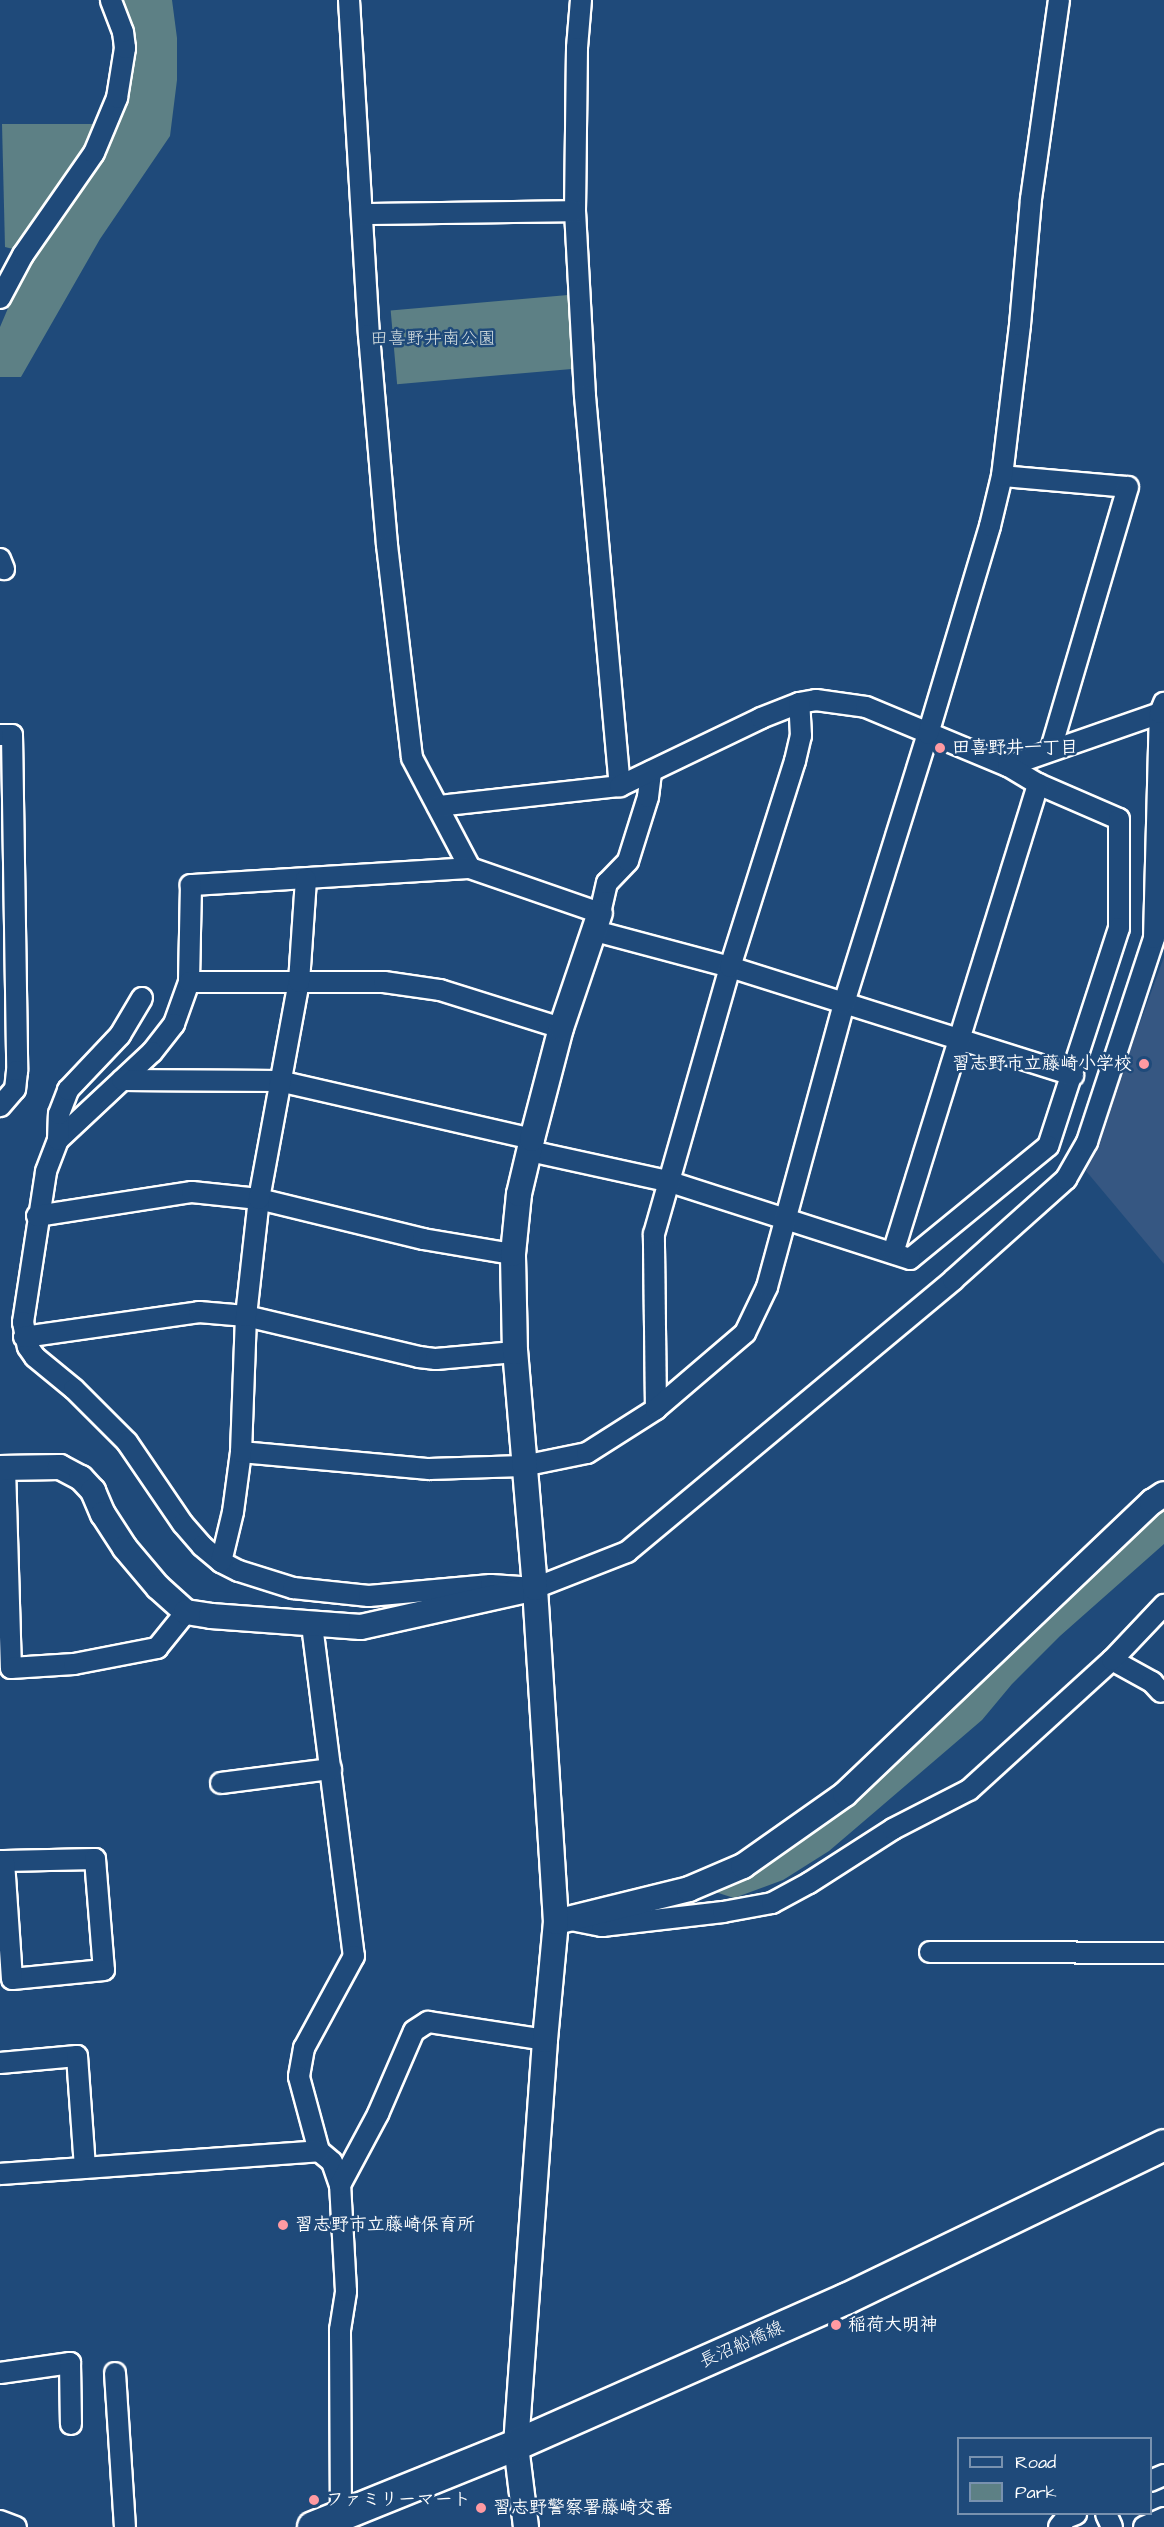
<!DOCTYPE html>
<meta charset="utf-8">
<style>
body{margin:0}
#map{position:relative;width:1164px;height:2527px;overflow:hidden;background:#1f4a7a;font-family:"Architects Daughter","Klee One",sans-serif}
div>[style]{position:absolute}
.built>*{inset:0;background:#365782}
.green>*{inset:0;background:#5d8085;transform-origin:0 0}
.roads{filter:drop-shadow(2px 0 #fff) drop-shadow(-2px 0 #fff) drop-shadow(0 2px #fff) drop-shadow(0 -2px #fff)}
.minor>*{height:20px;margin:-10px;padding:0 10px;transform-origin:10px;border-radius:10px;background:#1f4a7a}
.tertiary>*{height:24px;margin:-12px;padding:0 12px;transform-origin:12px;border-radius:12px;background:#1f4a7a}
.primary>*{height:30px;margin:-15px;padding:0 15px;transform-origin:15px;border-radius:15px;background:#1f4a7a}
.dots>*{width:16px;height:16px;translate:-50% -50%;box-sizing:border-box;border:3px solid #1f4a7a;border-radius:50%}
span{translate:-50% -50%;white-space:nowrap;text-align:center;line-height:1.15;-webkit-text-stroke:5px #1f4a7a;paint-order:stroke}
.park-label{font-size:18px;color:#d6dfe0}
.poi-label{font-size:18px;color:#fff;font-weight:700}
.left{translate:0 -50%;text-align:left}
.right{translate:-100% -50%;text-align:right}
.street-label{font-size:18px;color:#fff}
.legend{position:absolute;left:957px;top:2437px;width:195px;height:78px;box-sizing:border-box;background:#1f4a7a;border:2px solid #7992af;margin:0;padding:8px 10px;list-style:none;font-size:18px;color:#fff}
.legend li{display:flex;align-items:center;gap:12px;height:30px}
.legend b{width:30px;border:2px solid #7992af}
</style>
<div id="map">
<div class="built">
<i style="clip-path:polygon(1164px 957px,1164px 1264px,1086px 1171px)"></i>
</div>
<div class="green">
<i style="clip-path:polygon(120px 0,172px 0,177px 38px,177px 80px,170px 136px,100px 239px,21px 377px,0 377px,0 327px,29px 259px,104px 157px,126px 101px,133px 50px)"></i>
<i style="clip-path:polygon(2px 124px,98px 124px,86px 150px,13px 249px,5px 247px)"></i>
<i style="left:568px;top:295px;width:74px;height:178px;rotate:85deg"></i>
<i style="clip-path:polygon(1164px 1504px,1164px 1544px,1060px 1636px,1012px 1684px,982px 1720px,877px 1810px,829px 1851px,783px 1880px,734px 1898px,709px 1890px,760px 1870px,849px 1802px)"></i>
</div>
<div class="roads">
<div class="minor">
<i style="left:349px;top:0;width:336px;rotate:86.6deg"></i>
<i style="left:369px;top:335px;width:211px;rotate:85.1deg"></i>
<i style="left:387px;top:545px;width:214px;rotate:83.3deg"></i>
<i style="left:412px;top:758px;width:124px;rotate:62.2deg"></i>
<i style="left:470px;top:868px;width:138px;rotate:19.1deg"></i>
<i style="left:600px;top:913px;width:31px;rotate:-77deg"></i>
<i style="left:607px;top:883px;width:30px;rotate:-46deg"></i>
<i style="left:628px;top:861px;width:67px;rotate:-72.6deg"></i>
<i style="left:648px;top:797px;width:26px;rotate:-83deg"></i>
<i style="left:581px;top:0;width:48px;rotate:94.8deg"></i>
<i style="left:577px;top:48px;width:163px;rotate:90.7deg"></i>
<i style="left:575px;top:211px;width:185px;rotate:86.9deg"></i>
<i style="left:585px;top:396px;width:392px;rotate:84.9deg"></i>
<i style="left:362px;top:214px;width:213px;rotate:-0.8deg"></i>
<i style="left:0;top:298px;width:49px;rotate:-61.9deg"></i>
<i style="left:23px;top:255px;width:124px;rotate:-55.2deg"></i>
<i style="left:94px;top:153px;width:60px;rotate:-67.3deg"></i>
<i style="left:117px;top:98px;width:51px;rotate:-80.9deg"></i>
<i style="left:125px;top:48px;width:16px;rotate:-97deg"></i>
<i style="left:123px;top:32px;width:34px;rotate:-111deg"></i>
<i style="left:1002px;top:476px;width:126px;rotate:5deg"></i>
<i style="left:1128px;top:487px;width:273px;rotate:106.4deg"></i>
<i style="left:0;top:559px;width:11px;rotate:68deg"></i>
<i style="left:0;top:735px;width:12px"></i>
<i style="left:12px;top:735px;width:336px;rotate:89.1deg"></i>
<i style="left:17px;top:1071px;width:18px;rotate:96deg"></i>
<i style="left:15px;top:1089px;width:23px;rotate:131deg"></i>
<i style="left:1008px;top:766px;width:161px;rotate:-19.2deg"></i>
<i style="left:438px;top:806px;width:183px;rotate:-6.3deg"></i>
<i style="left:620px;top:786px;width:157px;rotate:-25.7deg"></i>
<i style="left:761px;top:718px;width:41px;rotate:-21.5deg"></i>
<i style="left:799px;top:703px;width:17px;rotate:-10deg"></i>
<i style="left:816px;top:700px;width:50px;rotate:8deg"></i>
<i style="left:866px;top:707px;width:154px;rotate:22.6deg"></i>
<i style="left:1008px;top:766px;width:35px;rotate:31deg"></i>
<i style="left:1038px;top:784px;width:88px;rotate:23.4deg"></i>
<i style="left:1119px;top:819px;width:109px;rotate:90deg"></i>
<i style="left:1119px;top:928px;width:229px;rotate:108deg"></i>
<i style="left:1048px;top:1146px;width:178px;rotate:140.7deg"></i>
<i style="left:910px;top:1259px;width:255px;rotate:-162.2deg"></i>
<i style="left:667px;top:1181px;width:141px;rotate:-167.7deg"></i>
<i style="left:470px;top:868px;width:280px;rotate:176.5deg"></i>
<i style="left:191px;top:885px;width:97px;rotate:91.2deg"></i>
<i style="left:189px;top:982px;width:45px;rotate:109.7deg"></i>
<i style="left:174px;top:1024px;width:36px;rotate:128deg"></i>
<i style="left:152px;top:1052px;width:129px;rotate:136.9deg"></i>
<i style="left:58px;top:1140px;width:34px;rotate:111deg"></i>
<i style="left:46px;top:1172px;width:152px;rotate:98.7deg"></i>
<i style="left:23px;top:1322px;width:25px;rotate:79deg"></i>
<i style="left:28px;top:1347px;width:12px;rotate:55deg"></i>
<i style="left:35px;top:1357px;width:50px;rotate:39.4deg"></i>
<i style="left:74px;top:1389px;width:75px;rotate:45deg"></i>
<i style="left:127px;top:1442px;width:99px;rotate:55.7deg"></i>
<i style="left:183px;top:1524px;width:29px;rotate:49deg"></i>
<i style="left:202px;top:1546px;width:25px;rotate:40deg"></i>
<i style="left:221px;top:1562px;width:20px;rotate:27deg"></i>
<i style="left:239px;top:1571px;width:57px;rotate:17.5deg"></i>
<i style="left:293px;top:1588px;width:76px;rotate:6deg"></i>
<i style="left:369px;top:1596px;width:122px;rotate:-5.2deg"></i>
<i style="left:491px;top:1585px;width:44px;rotate:3.9deg"></i>
<i style="left:535px;top:1588px;width:99px;rotate:-21.4deg"></i>
<i style="left:627px;top:1552px;width:425px;rotate:-39.8deg"></i>
<i style="left:953px;top:1280px;width:152px;rotate:-41.8deg"></i>
<i style="left:1066px;top:1179px;width:43px;rotate:-60.4deg"></i>
<i style="left:1087px;top:1142px;width:215px;rotate:-71.8deg"></i>
<i style="left:1154px;top:938px;width:225px;rotate:-88.5deg"></i>
<i style="left:1160px;top:713px;width:11px;rotate:-68deg"></i>
<i style="left:595px;top:931px;width:140px;rotate:14.9deg"></i>
<i style="left:730px;top:967px;width:360px;rotate:17.5deg"></i>
<i style="left:189px;top:982px;width:195px"></i>
<i style="left:384px;top:982px;width:57px;rotate:8.1deg"></i>
<i style="left:440px;top:990px;width:127px;rotate:17.4deg"></i>
<i style="left:122px;top:1080px;width:157px;rotate:0.4deg"></i>
<i style="left:279px;top:1081px;width:260px;rotate:12.9deg"></i>
<i style="left:58px;top:1140px;width:26px;rotate:-88deg"></i>
<i style="left:59px;top:1114px;width:26px;rotate:-69deg"></i>
<i style="left:68px;top:1090px;width:76px;rotate:-46.6deg"></i>
<i style="left:120px;top:1035px;width:43px;rotate:-59.3deg"></i>
<i style="left:37px;top:1216px;width:157px;rotate:-8.8deg"></i>
<i style="left:192px;top:1192px;width:67px;rotate:6deg"></i>
<i style="left:259px;top:1199px;width:169px;rotate:13.7deg"></i>
<i style="left:423px;top:1239px;width:91px;rotate:9.5deg"></i>
<i style="left:893px;top:1253px;width:491px;rotate:-72.8deg"></i>
<i style="left:24px;top:1337px;width:177px;rotate:-8.1deg"></i>
<i style="left:199px;top:1312px;width:47px;rotate:4.9deg"></i>
<i style="left:246px;top:1316px;width:178px;rotate:13.3deg"></i>
<i style="left:419px;top:1357px;width:17px;rotate:7deg"></i>
<i style="left:436px;top:1359px;width:79px;rotate:-5.1deg"></i>
<i style="left:656px;top:1409px;width:175px;rotate:-90.7deg"></i>
<i style="left:654px;top:1234px;width:278px;rotate:-74.1deg"></i>
<i style="left:730px;top:967px;width:216px;rotate:-72.5deg"></i>
<i style="left:795px;top:761px;width:26px;rotate:-77deg"></i>
<i style="left:801px;top:736px;width:33px;rotate:-93deg"></i>
<i style="left:241px;top:1452px;width:189px;rotate:5.2deg"></i>
<i style="left:429px;top:1469px;width:94px;rotate:-1.8deg"></i>
<i style="left:523px;top:1466px;width:65px;rotate:-11.5deg"></i>
<i style="left:587px;top:1453px;width:82px;rotate:-32.5deg"></i>
<i style="left:656px;top:1409px;width:117px;rotate:-40.5deg"></i>
<i style="left:745px;top:1333px;width:51px;rotate:-64.4deg"></i>
<i style="left:767px;top:1287px;width:294px;rotate:-74.8deg"></i>
<i style="left:844px;top:1003px;width:282px;rotate:-72.7deg"></i>
<i style="left:928px;top:734px;width:217px;rotate:-73.4deg"></i>
<i style="left:990px;top:526px;width:51px;rotate:-76.5deg"></i>
<i style="left:1002px;top:476px;width:152px;rotate:-83.2deg"></i>
<i style="left:1020px;top:325px;width:126px;rotate:-85deg"></i>
<i style="left:1031px;top:199px;width:201px;rotate:-82deg"></i>
<i style="left:5px;top:1468px;width:200px;rotate:88.3deg"></i>
<i style="left:11px;top:1668px;width:63px;rotate:-3.6deg"></i>
<i style="left:74px;top:1664px;width:85px;rotate:-10.9deg"></i>
<i style="left:157px;top:1648px;width:46px;rotate:-51.1deg"></i>
<i style="left:221px;top:1562px;width:51px;rotate:-76.5deg"></i>
<i style="left:233px;top:1512px;width:61px;rotate:-82.4deg"></i>
<i style="left:241px;top:1452px;width:136px;rotate:-87.9deg"></i>
<i style="left:246px;top:1316px;width:118px;rotate:-83.7deg"></i>
<i style="left:259px;top:1199px;width:221px;rotate:-79.6deg"></i>
<i style="left:299px;top:982px;width:103px;rotate:-86.1deg"></i>
<i style="left:312px;top:1625px;width:334px;rotate:82.8deg"></i>
<i style="left:354px;top:1956px;width:105px;rotate:118.5deg"></i>
<i style="left:304px;top:2048px;width:29px;rotate:100deg"></i>
<i style="left:299px;top:2077px;width:77px;rotate:74.9deg"></i>
<i style="left:319px;top:2151px;width:17px;rotate:40deg"></i>
<i style="left:332px;top:2162px;width:24px;rotate:71deg"></i>
<i style="left:1112px;top:1660px;width:46px;rotate:28.8deg"></i>
<i style="left:1152px;top:1682px;width:13px;rotate:48deg"></i>
<i style="left:221px;top:1783px;width:111px;rotate:-7.3deg"></i>
<i style="left:0;top:1861px;width:4px"></i>
<i style="left:4px;top:1861px;width:91px;rotate:-1.3deg"></i>
<i style="left:95px;top:1859px;width:111px;rotate:85.4deg"></i>
<i style="left:104px;top:1970px;width:92px;rotate:174.4deg"></i>
<i style="left:12px;top:1979px;width:118px;rotate:-93.9deg"></i>
<i style="left:571px;top:1920px;width:32px;rotate:11deg"></i>
<i style="left:602px;top:1926px;width:122px;rotate:-6.6deg"></i>
<i style="left:723px;top:1912px;width:50px;rotate:-10.4deg"></i>
<i style="left:772px;top:1903px;width:42px;rotate:-28.4deg"></i>
<i style="left:809px;top:1883px;width:100px;rotate:-32.7deg"></i>
<i style="left:893px;top:1829px;width:85px;rotate:-27.2deg"></i>
<i style="left:969px;top:1790px;width:193px;rotate:-42.3deg"></i>
<i style="left:1112px;top:1660px;width:76px;rotate:-46.6deg"></i>
<i style="left:930px;top:1952px;width:234px;rotate:0.2deg"></i>
<i style="left:0;top:2063px;width:77px;rotate:-5.2deg"></i>
<i style="left:77px;top:2056px;width:112px;rotate:85.9deg"></i>
<i style="left:0;top:2174px;width:320px;rotate:-4.1deg"></i>
<i style="left:0;top:2373px;width:71px;rotate:-8.1deg"></i>
<i style="left:70px;top:2363px;width:61px;rotate:89.1deg"></i>
<i style="left:115px;top:2373px;width:154px;rotate:86.3deg"></i>
<i style="left:1150px;top:2481px;width:15px;rotate:-23deg"></i>
<i style="left:1106px;top:2514px;width:14px;rotate:65deg"></i>
<i style="left:0;top:2521px;width:17px;rotate:21deg"></i>
<i style="left:341px;top:2524px;width:194px;rotate:-90.3deg"></i>
<i style="left:340px;top:2330px;width:39px;rotate:-81deg"></i>
<i style="left:346px;top:2291px;width:106px;rotate:-93.2deg"></i>
<i style="left:340px;top:2185px;width:81px;rotate:-61.8deg"></i>
<i style="left:378px;top:2114px;width:90px;rotate:-66.6deg"></i>
<i style="left:414px;top:2031px;width:17px;rotate:-33deg"></i>
<i style="left:428px;top:2022px;width:118px;rotate:8.7deg"></i>
<i style="left:1059px;top:2527px;width:11px;rotate:-52deg"></i>
<i style="left:1066px;top:2518px;width:11px;rotate:-22deg"></i>
<i style="left:1144px;top:2527px;width:22px;rotate:-24deg"></i>
</div>
<div class="tertiary">
<i style="left:0;top:1468px;width:60px;rotate:-1deg"></i>
<i style="left:60px;top:1467px;width:24px;rotate:28deg"></i>
<i style="left:81px;top:1478px;width:18px;rotate:47deg"></i>
<i style="left:93px;top:1491px;width:25px;rotate:67deg"></i>
<i style="left:103px;top:1514px;width:40px;rotate:57.1deg"></i>
<i style="left:125px;top:1548px;width:51px;rotate:49.8deg"></i>
<i style="left:158px;top:1587px;width:38px;rotate:42deg"></i>
<i style="left:186px;top:1612px;width:25px;rotate:9deg"></i>
<i style="left:211px;top:1616px;width:150px;rotate:4.2deg"></i>
<i style="left:361px;top:1627px;width:178px;rotate:-12.6deg"></i>
<i style="left:556px;top:1922px;width:137px;rotate:-13.9deg"></i>
<i style="left:689px;top:1889px;width:59px;rotate:-23.1deg"></i>
<i style="left:743px;top:1866px;width:125px;rotate:-35.2deg"></i>
<i style="left:845px;top:1794px;width:424px;rotate:-43.6deg"></i>
<i style="left:1152px;top:1502px;width:14px;rotate:-34deg"></i>
<i style="left:526px;top:2527px;width:83px;rotate:-97deg"></i>
<i style="left:516px;top:2445px;width:406px;rotate:-85.9deg"></i>
<i style="left:545px;top:2040px;width:119px;rotate:-84.7deg"></i>
<i style="left:556px;top:1922px;width:335px;rotate:-93.6deg"></i>
<i style="left:535px;top:1588px;width:237px;rotate:-94.8deg"></i>
<i style="left:515px;top:1352px;width:98px;rotate:-91.2deg"></i>
<i style="left:513px;top:1254px;width:60px;rotate:-84.3deg"></i>
<i style="left:519px;top:1194px;width:57px;rotate:-76.7deg"></i>
<i style="left:532px;top:1139px;width:115px;rotate:-75.4deg"></i>
<i style="left:561px;top:1028px;width:121px;rotate:-71.3deg"></i>
</div>
<div class="primary">
<i style="left:313px;top:2527px;width:219px;rotate:-22deg"></i>
<i style="left:516px;top:2445px;width:361px;rotate:-23.9deg"></i>
<i style="left:846px;top:2299px;width:353px;rotate:-25.8deg"></i>
</div>
</div>
<div class="dots">
<i style="left:940px;top:748px;background:#ff9aa2"></i>
<i style="left:1144px;top:1064px;background:#ff9aa2"></i>
<i style="left:283px;top:2225px;background:#ff9aa2"></i>
<i style="left:836px;top:2325px;background:#ff9aa2"></i>
<i style="left:314px;top:2500px;background:#ff9aa2"></i>
<i style="left:481px;top:2508px;background:#ff9aa2"></i>
</div>
<div class="park-label">
<span style="left:433px;top:339px">田喜野井南公園</span>
</div>
<div class="poi-label">
<span class="left" style="left:952px;top:748px">田喜野井一丁目</span>
<span class="right" style="left:1132px;top:1064px">習志野市立藤崎小学校</span>
<span class="left" style="left:295px;top:2225px">習志野市立藤崎保育所</span>
<span class="left" style="left:848px;top:2325px">稲荷大明神</span>
<span class="left" style="left:326px;top:2500px">ファミリーマート</span>
<span class="left" style="left:493px;top:2508px">習志野警察署藤崎交番</span>
</div>
<div class="street-label">
<span style="left:742px;top:2345px;rotate:-24deg">長沼船橋線</span>
</div>
<ul class="legend">
<li><b style="height:8px;background:#1f4a7a"></b>Road</li>
<li><b style="height:16px;background:#5d8085"></b>Park</li>
</ul>
</div>
